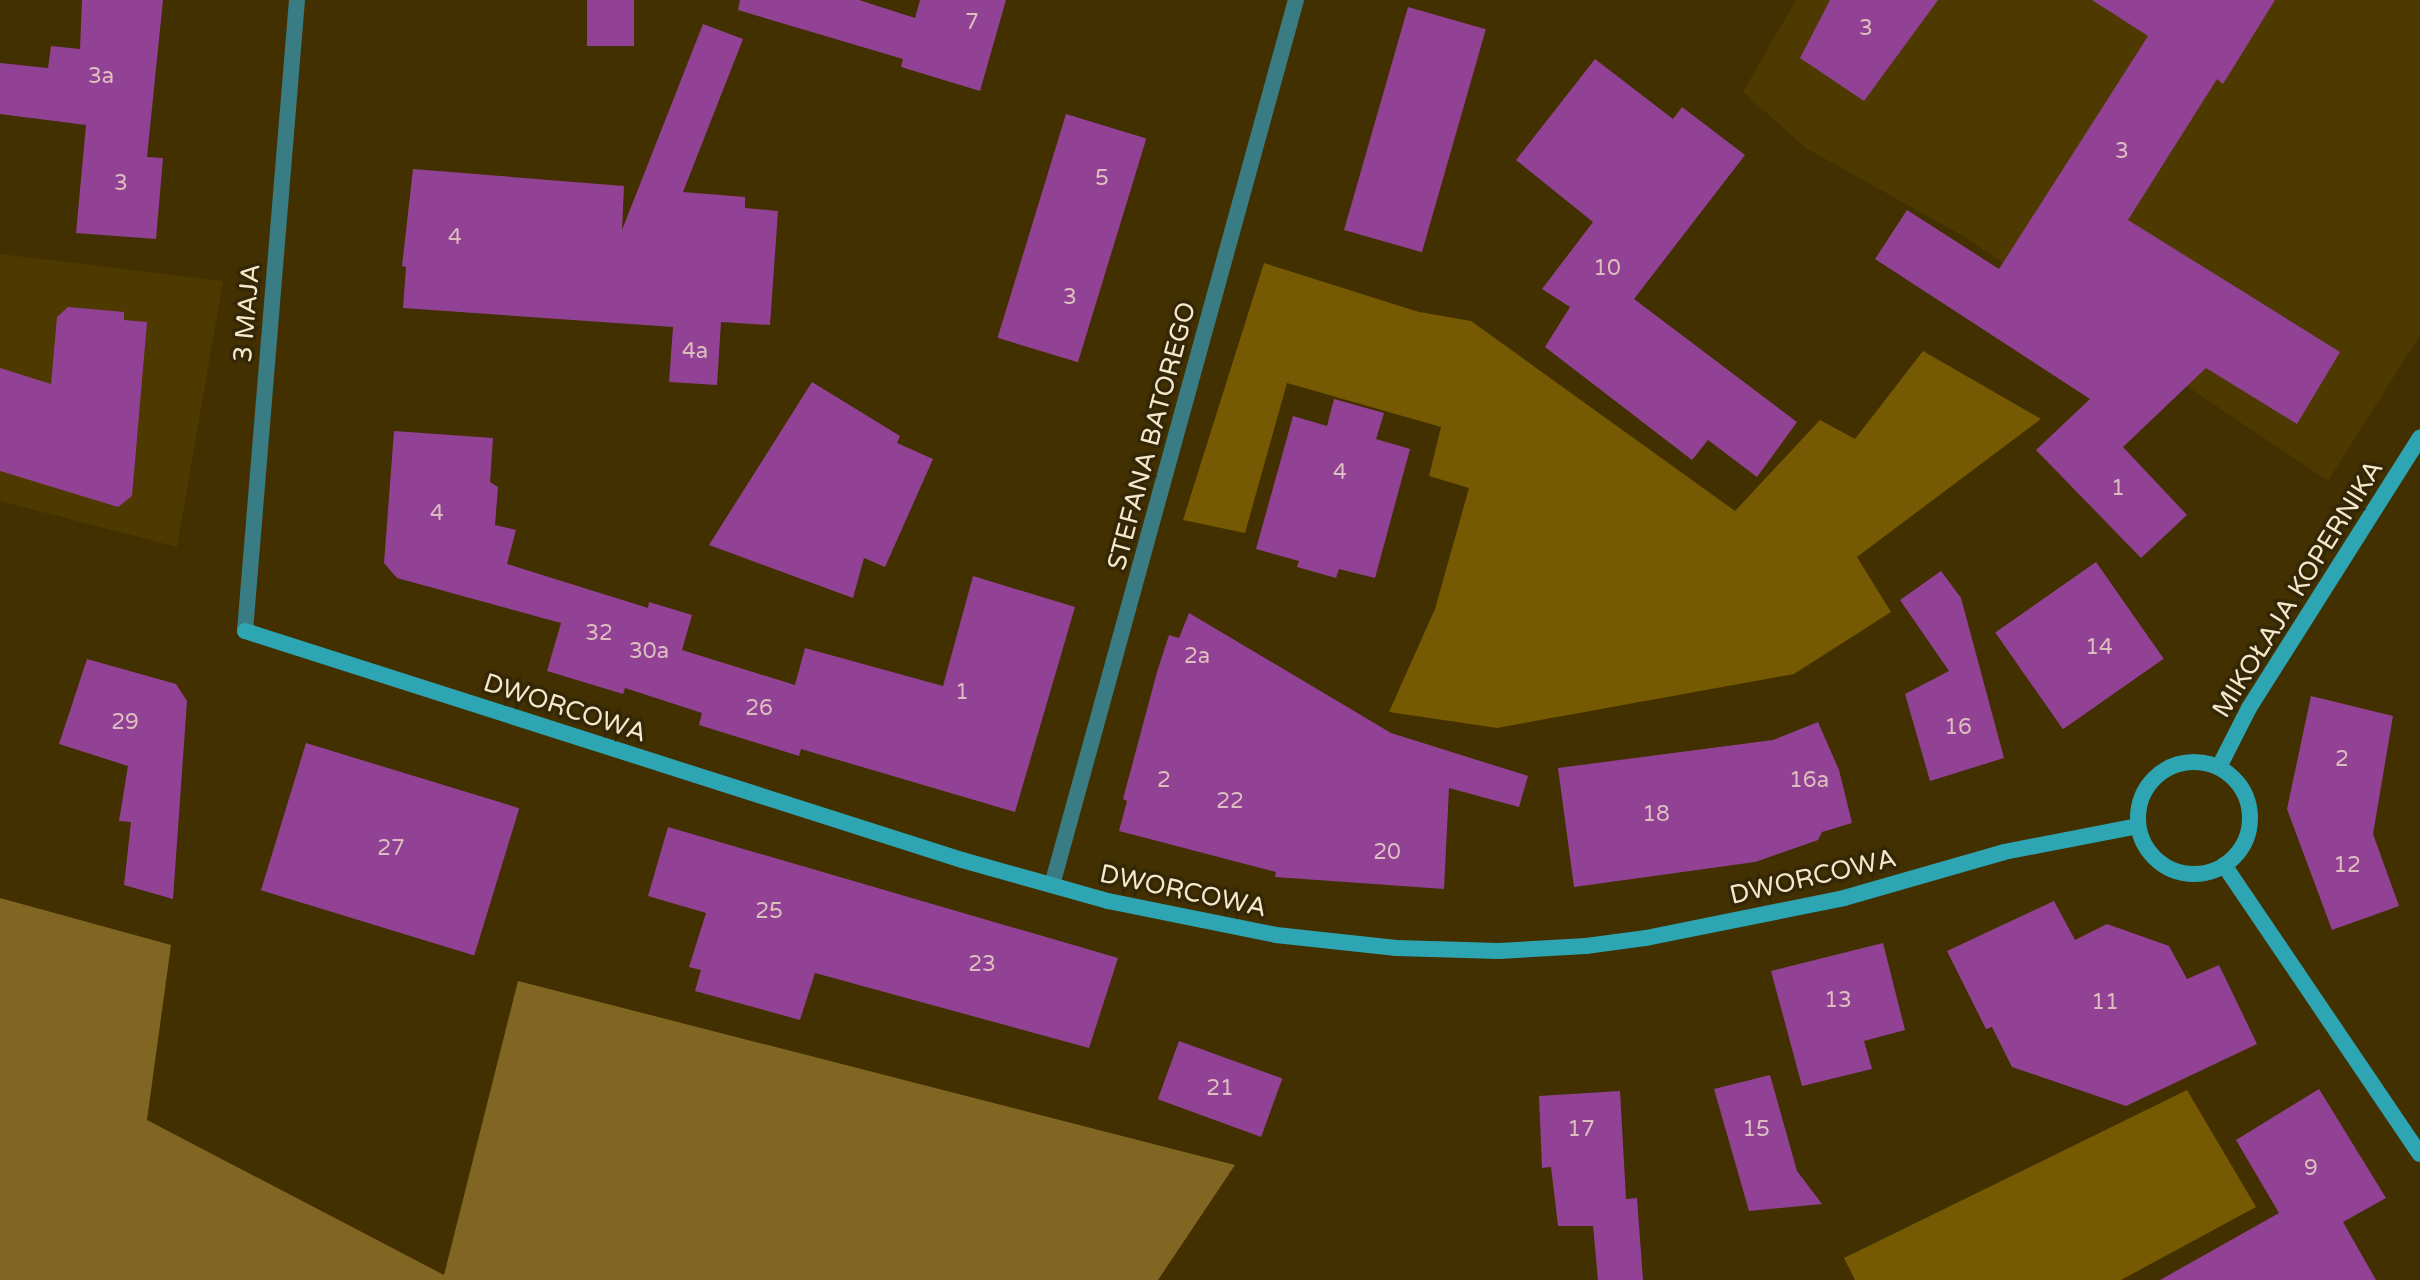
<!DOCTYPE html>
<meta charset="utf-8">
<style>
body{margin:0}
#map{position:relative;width:2420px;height:1280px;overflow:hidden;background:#423000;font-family:"Varela Round",sans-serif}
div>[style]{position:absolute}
.built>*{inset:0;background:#4e3900}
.green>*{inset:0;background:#765903}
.forest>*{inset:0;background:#816623}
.building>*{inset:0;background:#924295;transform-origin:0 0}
.street>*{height:16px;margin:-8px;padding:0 8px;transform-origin:8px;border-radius:8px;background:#3a7c84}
.secondary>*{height:16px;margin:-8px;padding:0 8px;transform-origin:8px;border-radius:8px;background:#2da5b2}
.secondary>.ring{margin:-8px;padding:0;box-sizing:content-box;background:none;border:16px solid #2da5b2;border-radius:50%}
span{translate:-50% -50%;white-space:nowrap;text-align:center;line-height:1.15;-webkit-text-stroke:7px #342708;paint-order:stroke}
.number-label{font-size:22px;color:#ddbebe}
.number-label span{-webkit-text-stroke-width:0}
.street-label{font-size:26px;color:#f6e8cb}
</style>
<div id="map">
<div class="built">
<i style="clip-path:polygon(1796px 0,2420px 0,2420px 335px,2328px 481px,1963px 236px,1806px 148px,1743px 92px)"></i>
<i style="clip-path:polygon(0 254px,223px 281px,177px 547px,0 501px)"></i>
</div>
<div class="green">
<i style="clip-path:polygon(1264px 263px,1419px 312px,1471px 321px,1735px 511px,1820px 420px,1855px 439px,1923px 351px,2041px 419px,1857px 557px,1891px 612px,1794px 674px,1497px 728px,1389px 712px,1435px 609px,1469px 488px,1429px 476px,1441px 427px,1287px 383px,1245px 533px,1183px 520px)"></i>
<i style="clip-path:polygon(2187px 1090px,2256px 1207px,2121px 1280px,1855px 1280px,1844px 1258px)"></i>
</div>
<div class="forest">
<i style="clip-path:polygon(0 898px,171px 945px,147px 1120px,444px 1275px,518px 981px,1235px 1165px,1158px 1280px,0 1280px)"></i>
</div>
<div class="building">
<i style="clip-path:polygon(82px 0,163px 0,147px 157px,163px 158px,156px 239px,76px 233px,86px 125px,0 114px,0 63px,48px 68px,51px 46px,80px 49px)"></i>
<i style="left:587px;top:0;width:47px;height:46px"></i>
<i style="clip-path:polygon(740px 0,859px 0,915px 18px,920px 0,1006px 0,980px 91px,901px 67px,903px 59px,738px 10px)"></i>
<i style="clip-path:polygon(1830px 0,1938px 0,1864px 101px,1800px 58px)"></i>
<i style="clip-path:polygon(2092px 0,2275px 0,2223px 84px,2217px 79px,2128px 220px,2340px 352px,2297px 424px,2206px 368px,2123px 447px,2187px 515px,2141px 558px,2036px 450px,2090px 399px,1875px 259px,1907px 210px,1999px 269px,2148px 36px)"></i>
<i style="left:1408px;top:7px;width:81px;height:232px;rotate:16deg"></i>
<i style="clip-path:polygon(703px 24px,743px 39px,683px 192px,745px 197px,745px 208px,778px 211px,770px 325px,721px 322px,717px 385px,669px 382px,673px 327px,403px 308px,406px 267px,402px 266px,413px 169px,624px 186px,622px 230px)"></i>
<i style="clip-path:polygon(1595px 59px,1673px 119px,1682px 107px,1745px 155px,1634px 299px,1797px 422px,1757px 477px,1708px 440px,1692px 460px,1545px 347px,1570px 307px,1542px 289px,1593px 222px,1516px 160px)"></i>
<i style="left:1066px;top:114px;width:84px;height:234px;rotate:17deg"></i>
<i style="clip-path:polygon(68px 307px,124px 312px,124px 320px,147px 322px,132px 496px,118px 507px,0 471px,0 368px,51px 384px,57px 317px)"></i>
<i style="clip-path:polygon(812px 382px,900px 436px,897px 443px,933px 459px,885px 567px,864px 558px,853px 598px,709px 545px)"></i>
<i style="clip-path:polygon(1334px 399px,1384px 413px,1376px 439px,1410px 449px,1375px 578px,1339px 569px,1336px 578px,1297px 567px,1299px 561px,1256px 549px,1293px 416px,1327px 426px)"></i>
<i style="clip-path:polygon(394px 431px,493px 438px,490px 482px,498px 487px,495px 525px,516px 530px,507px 564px,648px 608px,649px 602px,692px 615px,682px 650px,795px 685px,805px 648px,943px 686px,973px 576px,1075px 607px,1015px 812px,801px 749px,799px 756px,699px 725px,702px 713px,625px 688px,623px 694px,547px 671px,561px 623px,397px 578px,384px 563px)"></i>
<i style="left:2096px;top:562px;width:118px;height:123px;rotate:55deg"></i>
<i style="clip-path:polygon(1941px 571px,1961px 598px,2004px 758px,1930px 781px,1905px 694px,1949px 671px,1900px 600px)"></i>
<i style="clip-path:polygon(1189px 613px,1391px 733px,1528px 776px,1519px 807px,1449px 788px,1444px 889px,1275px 877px,1276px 872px,1119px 831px,1127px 801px,1123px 799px,1157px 672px,1169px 635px,1179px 638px)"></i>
<i style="clip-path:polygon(87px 659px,176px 684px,187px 701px,173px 899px,124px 885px,131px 822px,119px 821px,128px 766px,59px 744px)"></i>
<i style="clip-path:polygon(2311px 696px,2393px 716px,2373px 834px,2399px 906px,2332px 930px,2287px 809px)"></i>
<i style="clip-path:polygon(1818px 722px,1839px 770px,1852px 823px,1822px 832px,1818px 840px,1755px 862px,1574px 887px,1558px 768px,1773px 740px)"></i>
<i style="left:306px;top:743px;width:223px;height:154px;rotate:17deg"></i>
<i style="clip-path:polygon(668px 827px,1118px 958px,1089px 1048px,815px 973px,800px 1020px,695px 991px,701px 970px,689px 967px,706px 913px,648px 896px)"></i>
<i style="clip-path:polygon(2054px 901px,2075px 940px,2107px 924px,2169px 946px,2187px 979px,2219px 965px,2257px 1044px,2126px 1106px,2012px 1067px,1992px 1027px,1986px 1029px,1947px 951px)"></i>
<i style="clip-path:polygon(1883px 943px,1905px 1030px,1864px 1041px,1872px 1069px,1802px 1086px,1771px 971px)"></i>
<i style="left:1179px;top:1041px;width:110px;height:62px;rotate:20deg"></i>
<i style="clip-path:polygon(1770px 1075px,1797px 1171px,1822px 1204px,1749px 1211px,1714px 1089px)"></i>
<i style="clip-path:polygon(2319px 1089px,2386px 1198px,2343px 1222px,2376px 1280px,2160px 1280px,2279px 1213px,2236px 1140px)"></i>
<i style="clip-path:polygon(1620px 1091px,1626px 1199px,1637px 1198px,1643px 1280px,1598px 1280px,1593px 1226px,1558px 1226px,1551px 1167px,1542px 1168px,1539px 1096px)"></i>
</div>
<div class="street">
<i style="left:245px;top:631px;width:633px;rotate:-85.29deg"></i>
<i style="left:1052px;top:885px;width:918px;rotate:-74.59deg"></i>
</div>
<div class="secondary">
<i style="left:245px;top:631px;width:753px;rotate:17.71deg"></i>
<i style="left:962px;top:860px;width:152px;rotate:15.7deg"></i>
<i style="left:1108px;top:901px;width:171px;rotate:11.4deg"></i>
<i style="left:1276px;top:935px;width:121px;rotate:6.2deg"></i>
<i style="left:1396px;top:948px;width:103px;rotate:1.7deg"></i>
<i style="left:1499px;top:951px;width:87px;rotate:-3.3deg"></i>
<i style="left:1586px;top:946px;width:61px;rotate:-7.6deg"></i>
<i style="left:1646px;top:938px;width:202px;rotate:-11.4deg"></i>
<i style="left:1844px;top:898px;width:166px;rotate:-16deg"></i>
<i style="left:2004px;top:852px;width:136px;rotate:-11deg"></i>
<i class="ring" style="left:2138px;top:762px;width:96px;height:96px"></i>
<i style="left:2219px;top:767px;width:66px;rotate:-63deg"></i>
<i style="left:2249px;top:708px;width:320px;rotate:-57.7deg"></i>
<i style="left:2224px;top:865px;width:349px;rotate:55.9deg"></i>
</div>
<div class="number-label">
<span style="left:972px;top:23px">7</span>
<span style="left:1866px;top:29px">3</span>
<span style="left:101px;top:77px">3a</span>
<span style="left:2122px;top:152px">3</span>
<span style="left:1102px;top:179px">5</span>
<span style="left:121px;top:184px">3</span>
<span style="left:455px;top:238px">4</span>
<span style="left:1607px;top:269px">10</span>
<span style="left:1070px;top:298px">3</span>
<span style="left:695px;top:352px">4a</span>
<span style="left:1340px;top:473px">4</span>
<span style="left:2118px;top:489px">1</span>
<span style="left:437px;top:514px">4</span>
<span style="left:599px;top:634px">32</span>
<span style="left:2099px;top:648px">14</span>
<span style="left:649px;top:652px">30a</span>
<span style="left:1197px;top:657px">2a</span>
<span style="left:962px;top:693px">1</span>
<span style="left:759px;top:709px">26</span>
<span style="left:125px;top:723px">29</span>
<span style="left:1958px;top:728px">16</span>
<span style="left:2342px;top:760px">2</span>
<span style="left:1164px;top:781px">2</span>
<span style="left:1809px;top:781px">16a</span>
<span style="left:1230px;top:802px">22</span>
<span style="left:1656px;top:815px">18</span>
<span style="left:391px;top:849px">27</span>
<span style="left:1387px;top:853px">20</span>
<span style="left:2347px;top:866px">12</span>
<span style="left:769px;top:912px">25</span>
<span style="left:982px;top:965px">23</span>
<span style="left:1838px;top:1001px">13</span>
<span style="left:2105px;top:1003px">11</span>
<span style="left:1220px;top:1089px">21</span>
<span style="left:1581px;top:1130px">17</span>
<span style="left:1756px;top:1130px">15</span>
<span style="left:2311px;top:1169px">9</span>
</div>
<div class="street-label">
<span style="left:247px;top:313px;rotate:-85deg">3 MAJA</span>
<span style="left:1152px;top:436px;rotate:-75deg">STEFANA BATOREGO</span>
<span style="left:2298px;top:589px;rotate:-58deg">MIKOŁAJA KOPERNIKA</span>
<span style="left:565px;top:708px;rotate:18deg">DWORCOWA</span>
<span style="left:1813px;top:877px;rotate:-13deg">DWORCOWA</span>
<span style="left:1183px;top:891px;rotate:12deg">DWORCOWA</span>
</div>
</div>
